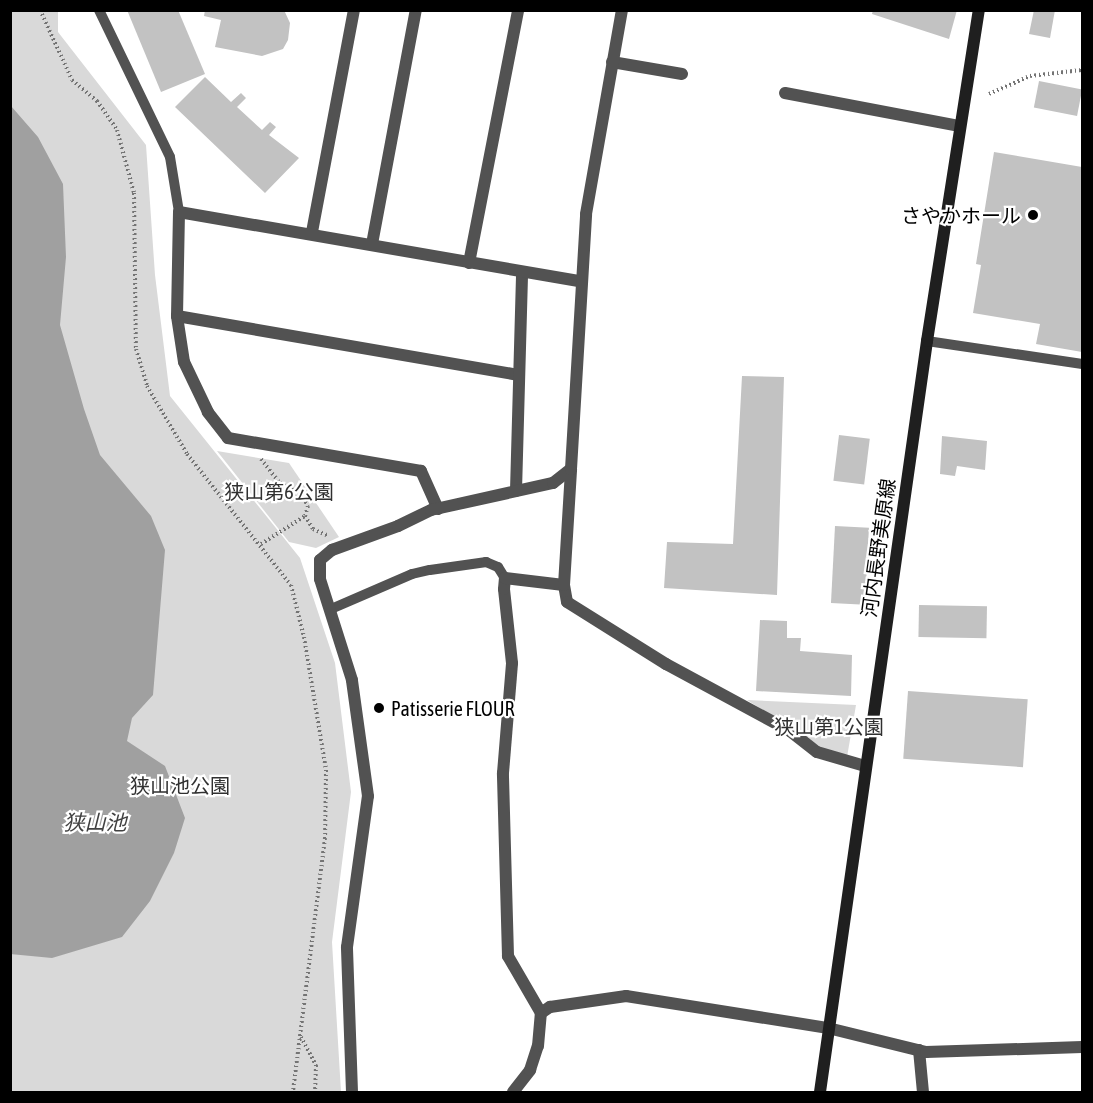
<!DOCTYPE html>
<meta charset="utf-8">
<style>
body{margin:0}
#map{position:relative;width:1093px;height:1103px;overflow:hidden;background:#fff;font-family:"Asap Condensed","Noto Sans JP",sans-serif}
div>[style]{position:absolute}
.green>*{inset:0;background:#d9d9d9}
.water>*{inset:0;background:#a0a0a0}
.building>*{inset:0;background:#c2c2c2;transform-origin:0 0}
.path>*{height:4px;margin-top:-2px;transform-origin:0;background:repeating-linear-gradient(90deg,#747474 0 1.5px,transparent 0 4.5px)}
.service>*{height:10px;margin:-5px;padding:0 5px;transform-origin:5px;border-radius:5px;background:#525252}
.minor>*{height:12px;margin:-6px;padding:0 6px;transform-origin:6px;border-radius:6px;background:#525252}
.tertiary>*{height:12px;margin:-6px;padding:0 6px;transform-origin:6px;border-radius:6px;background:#525252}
.secondary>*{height:12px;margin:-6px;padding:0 6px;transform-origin:6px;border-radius:6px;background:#1f1f1f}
.dots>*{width:16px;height:16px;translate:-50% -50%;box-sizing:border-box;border:3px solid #fff;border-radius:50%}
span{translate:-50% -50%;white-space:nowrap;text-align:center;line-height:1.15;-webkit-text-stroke:4.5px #fff;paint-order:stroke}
.poi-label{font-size:20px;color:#000}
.right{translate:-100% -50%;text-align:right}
.left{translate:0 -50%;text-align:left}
.park-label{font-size:20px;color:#303030}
.street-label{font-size:20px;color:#000}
.water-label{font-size:21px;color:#414141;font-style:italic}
.frame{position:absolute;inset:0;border:12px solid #000;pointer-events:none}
</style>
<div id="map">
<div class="green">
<i style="clip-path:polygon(10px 11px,58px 11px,58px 32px,146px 145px,155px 275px,170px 396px,300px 558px,335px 663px,351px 792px,332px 942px,341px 1092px,11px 1092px)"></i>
<i style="clip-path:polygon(217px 451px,289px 463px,339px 537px,316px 548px,289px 542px)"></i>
<i style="clip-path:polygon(747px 700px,856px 705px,847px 757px,824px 749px)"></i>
</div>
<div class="water">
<i style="clip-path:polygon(11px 106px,38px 137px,63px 184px,66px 257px,60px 325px,84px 409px,100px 455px,151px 516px,165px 550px,153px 695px,132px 718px,127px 741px,165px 766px,185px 818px,174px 853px,150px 901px,122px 937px,52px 958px,10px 954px)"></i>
</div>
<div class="building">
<i style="clip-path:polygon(127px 10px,178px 10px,205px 74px,161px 92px)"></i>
<i style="clip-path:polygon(205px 10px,284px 10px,290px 23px,288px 40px,283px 49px,262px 56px,215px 47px,221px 20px,204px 16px)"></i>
<i style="clip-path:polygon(873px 10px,957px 10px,949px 39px,872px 14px)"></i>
<i style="clip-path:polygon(1034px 10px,1055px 10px,1050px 38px,1029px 34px)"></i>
<i style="clip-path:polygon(205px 77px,231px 102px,241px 93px,246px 98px,237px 107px,262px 130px,270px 122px,276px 127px,269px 135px,299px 158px,265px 193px,175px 107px)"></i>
<i style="left:1039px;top:81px;width:44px;height:27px;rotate:11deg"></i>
<i style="clip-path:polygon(994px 152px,1082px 167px,1082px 352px,1036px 344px,1040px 324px,973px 313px,981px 265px,976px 264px)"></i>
<i style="clip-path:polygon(742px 376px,784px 377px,777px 595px,664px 588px,667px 542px,733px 544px)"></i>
<i style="left:839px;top:435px;width:31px;height:46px;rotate:7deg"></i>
<i style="clip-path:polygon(942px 436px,987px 441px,985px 470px,957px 466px,955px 476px,940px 474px)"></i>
<i style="left:835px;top:526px;width:34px;height:77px;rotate:3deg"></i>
<i style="left:919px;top:605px;width:68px;height:32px;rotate:1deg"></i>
<i style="clip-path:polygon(760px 620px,787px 621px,787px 638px,801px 638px,800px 651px,852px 655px,851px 696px,756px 691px)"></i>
<i style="left:908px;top:691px;width:120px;height:68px;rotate:4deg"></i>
</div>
<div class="path">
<i style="left:40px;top:10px;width:77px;rotate:65.4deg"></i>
<i style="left:72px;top:80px;width:33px;rotate:40deg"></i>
<i style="left:97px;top:101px;width:35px;rotate:55deg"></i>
<i style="left:117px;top:130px;width:65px;rotate:74.9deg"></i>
<i style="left:134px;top:193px;width:156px;rotate:89.3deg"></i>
<i style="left:136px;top:349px;width:39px;rotate:73deg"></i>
<i style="left:147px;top:386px;width:79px;rotate:59.5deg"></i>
<i style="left:187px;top:454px;width:167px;rotate:51.6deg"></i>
<i style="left:291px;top:585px;width:54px;rotate:76deg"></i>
<i style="left:304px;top:637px;width:135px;rotate:80.6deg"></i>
<i style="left:326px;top:770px;width:68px;rotate:90.8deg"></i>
<i style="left:325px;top:838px;width:256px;rotate:97.2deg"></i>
<i style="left:989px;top:94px;width:45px;rotate:-23.7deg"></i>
<i style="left:1030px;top:76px;width:52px;rotate:-6.6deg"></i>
<i style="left:261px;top:459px;width:31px;rotate:52deg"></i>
<i style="left:280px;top:483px;width:24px;rotate:28deg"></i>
<i style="left:301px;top:494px;width:14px;rotate:60deg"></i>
<i style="left:308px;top:506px;width:10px;rotate:107deg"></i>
<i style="left:305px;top:516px;width:15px;rotate:58deg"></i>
<i style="left:313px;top:529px;width:17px;rotate:24deg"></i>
<i style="left:261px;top:544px;width:52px;rotate:-32.5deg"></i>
<i style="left:301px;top:1037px;width:32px;rotate:62deg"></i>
<i style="left:316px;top:1065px;width:27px;rotate:92deg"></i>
</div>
<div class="service">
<i style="left:99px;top:10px;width:163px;rotate:64.2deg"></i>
<i style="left:170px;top:157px;width:56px;rotate:80.7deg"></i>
<i style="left:927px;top:341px;width:157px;rotate:8.4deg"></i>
<i style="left:331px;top:609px;width:88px;rotate:-23.4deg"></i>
<i style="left:412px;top:574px;width:18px;rotate:-13deg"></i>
<i style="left:430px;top:570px;width:57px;rotate:-8.1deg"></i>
<i style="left:486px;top:562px;width:13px;rotate:23deg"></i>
<i style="left:498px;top:567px;width:13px;rotate:58deg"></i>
</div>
<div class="minor">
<i style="left:612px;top:62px;width:71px;rotate:9.7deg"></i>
<i style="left:785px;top:93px;width:178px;rotate:10.7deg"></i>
<i style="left:312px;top:232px;width:226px;rotate:-79.3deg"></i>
<i style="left:372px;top:244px;width:238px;rotate:-79.4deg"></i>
<i style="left:469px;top:263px;width:258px;rotate:-79deg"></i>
<i style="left:177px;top:316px;width:347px;rotate:9.8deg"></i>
<i style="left:516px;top:491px;width:219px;rotate:-88.4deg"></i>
<i style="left:438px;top:509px;width:42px;rotate:-114.1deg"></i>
<i style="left:421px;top:471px;width:196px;rotate:-170.3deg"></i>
<i style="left:228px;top:438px;width:33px;rotate:-128deg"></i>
<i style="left:208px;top:412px;width:55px;rotate:-115.6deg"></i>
<i style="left:184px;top:362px;width:47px;rotate:-98.7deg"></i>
<i style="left:177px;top:316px;width:104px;rotate:-88.9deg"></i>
<i style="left:179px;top:212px;width:407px;rotate:9.8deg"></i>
<i style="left:564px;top:585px;width:17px;rotate:80deg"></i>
<i style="left:567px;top:602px;width:117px;rotate:32.1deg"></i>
<i style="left:666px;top:664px;width:141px;rotate:28.4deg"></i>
<i style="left:790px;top:731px;width:34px;rotate:38deg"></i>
<i style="left:817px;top:752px;width:50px;rotate:16.3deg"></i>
<i style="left:541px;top:1013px;width:66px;rotate:-120.1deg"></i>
<i style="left:508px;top:956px;width:183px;rotate:-91.6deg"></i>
<i style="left:503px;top:773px;width:110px;rotate:-85.3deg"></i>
<i style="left:512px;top:663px;width:74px;rotate:-96.2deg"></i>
<i style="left:504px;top:589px;width:11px;rotate:-85deg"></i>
<i style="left:505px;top:578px;width:59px;rotate:6.8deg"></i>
<i style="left:564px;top:585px;width:116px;rotate:-86.5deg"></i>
<i style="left:919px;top:1050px;width:42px;rotate:84.6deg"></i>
<i style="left:352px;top:1092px;width:145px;rotate:-92deg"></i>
<i style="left:347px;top:947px;width:152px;rotate:-82.1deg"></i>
<i style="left:368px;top:796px;width:117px;rotate:-97.9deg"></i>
<i style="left:352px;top:680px;width:106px;rotate:-107.6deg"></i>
<i style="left:320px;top:579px;width:19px;rotate:-90deg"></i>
<i style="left:320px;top:560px;width:16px;rotate:-40deg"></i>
<i style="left:332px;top:550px;width:70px;rotate:-20deg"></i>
<i style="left:513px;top:1092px;width:28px;rotate:-52deg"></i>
<i style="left:530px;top:1070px;width:25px;rotate:-72deg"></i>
<i style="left:538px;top:1046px;width:33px;rotate:-85deg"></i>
<i style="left:541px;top:1013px;width:11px;rotate:-34deg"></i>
<i style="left:550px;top:1007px;width:77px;rotate:-8.2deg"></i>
<i style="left:626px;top:996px;width:205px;rotate:9deg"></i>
<i style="left:828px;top:1028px;width:101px;rotate:13.8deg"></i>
<i style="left:926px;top:1052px;width:156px;rotate:-1.8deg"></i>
</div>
<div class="tertiary">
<i style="left:398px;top:526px;width:37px;rotate:-26deg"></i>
<i style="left:431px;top:510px;width:125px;rotate:-12.5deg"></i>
<i style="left:553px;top:483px;width:23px;rotate:-38deg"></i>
<i style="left:571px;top:469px;width:255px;rotate:-86.6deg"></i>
<i style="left:586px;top:214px;width:207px;rotate:-80deg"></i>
</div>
<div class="secondary">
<i style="left:820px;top:1092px;width:759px;rotate:-81.89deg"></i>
<i style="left:927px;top:341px;width:335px;rotate:-81.1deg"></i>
</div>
<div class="dots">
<i style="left:1033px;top:215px;background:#000"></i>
<i style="left:379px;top:708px;background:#000"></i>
</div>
<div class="poi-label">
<span class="right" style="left:1021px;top:215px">さやかホール</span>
<span class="left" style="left:391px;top:708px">Patisserie FLOUR</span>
</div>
<div class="park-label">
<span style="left:279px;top:491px">狭山第6公園</span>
<span style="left:829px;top:726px">狭山第1公園</span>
<span style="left:180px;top:785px">狭山池公園</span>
</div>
<div class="street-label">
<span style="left:878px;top:548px;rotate:-82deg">河内長野美原線</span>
</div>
<div class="water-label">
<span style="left:95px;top:822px">狭山池</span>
</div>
<div class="frame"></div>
</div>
